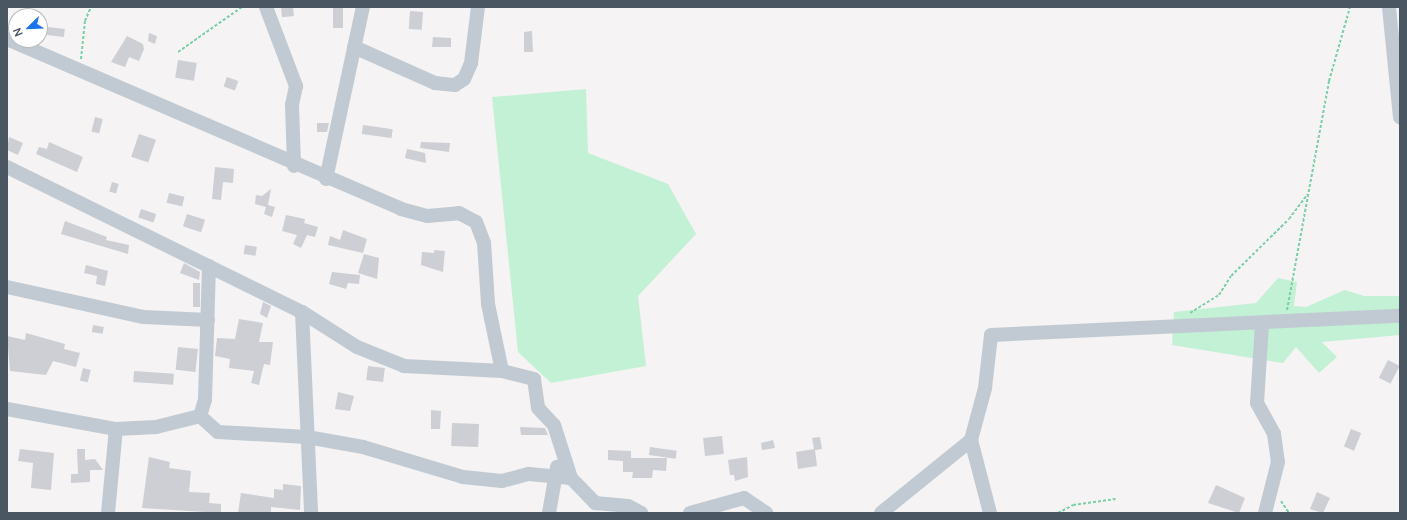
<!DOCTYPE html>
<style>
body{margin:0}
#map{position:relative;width:1407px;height:520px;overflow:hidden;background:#f5f3f3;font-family:Manrope,sans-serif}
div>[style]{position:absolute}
.green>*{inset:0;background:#c3f1d5}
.building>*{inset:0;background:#cdcfd5;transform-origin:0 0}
.path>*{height:2px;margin-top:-1px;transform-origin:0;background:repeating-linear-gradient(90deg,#7ad0a6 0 3px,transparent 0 5px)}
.minor>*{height:14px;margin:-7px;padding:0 7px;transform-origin:7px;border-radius:7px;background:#c1cad2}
span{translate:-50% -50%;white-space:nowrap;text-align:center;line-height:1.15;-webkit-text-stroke:3.5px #fff;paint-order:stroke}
.frame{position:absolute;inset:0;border:8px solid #4a5661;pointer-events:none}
.north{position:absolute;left:8px;top:8px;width:40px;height:40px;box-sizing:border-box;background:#fff;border:1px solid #b7bbc0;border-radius:50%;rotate:247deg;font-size:11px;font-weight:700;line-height:16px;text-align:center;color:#4a5661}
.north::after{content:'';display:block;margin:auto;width:14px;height:18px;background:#1a73e8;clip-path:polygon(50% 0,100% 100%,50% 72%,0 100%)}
</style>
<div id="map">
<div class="green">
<i style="clip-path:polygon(586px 89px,588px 153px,668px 184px,696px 234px,638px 296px,646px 366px,551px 383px,518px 352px,492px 97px)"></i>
<i style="clip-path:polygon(1278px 278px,1297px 282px,1294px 306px,1306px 307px,1345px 290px,1364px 296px,1400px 296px,1400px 335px,1322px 342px,1337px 357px,1319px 373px,1296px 347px,1283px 363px,1172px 345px,1174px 312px,1256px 303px)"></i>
</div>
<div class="building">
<i style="left:293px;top:7px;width:9px;height:12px;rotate:84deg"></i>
<i style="left:333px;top:7px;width:10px;height:21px"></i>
<i style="left:410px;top:11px;width:13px;height:18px;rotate:4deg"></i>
<i style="left:48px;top:27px;width:17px;height:8px;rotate:7deg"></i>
<i style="clip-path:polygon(532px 31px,533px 52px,524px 52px,524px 32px)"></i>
<i style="clip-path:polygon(149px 33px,157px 36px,155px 44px,148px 41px)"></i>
<i style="clip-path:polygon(127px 36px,143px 44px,144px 49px,139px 61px,129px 57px,125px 67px,111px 62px)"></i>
<i style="clip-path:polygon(433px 37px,451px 38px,451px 47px,432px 47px)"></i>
<i style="left:178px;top:60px;width:19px;height:18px;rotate:9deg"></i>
<i style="left:227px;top:77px;width:12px;height:10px;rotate:20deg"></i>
<i style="left:95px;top:117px;width:8px;height:15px;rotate:14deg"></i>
<i style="clip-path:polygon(317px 123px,329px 123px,327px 132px,317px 132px)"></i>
<i style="left:363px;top:125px;width:30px;height:9px;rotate:8deg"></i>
<i style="left:139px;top:134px;width:18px;height:24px;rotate:19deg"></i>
<i style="clip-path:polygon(9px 137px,23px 143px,18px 155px,7px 150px)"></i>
<i style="clip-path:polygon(49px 142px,83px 157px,77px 172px,36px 154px,39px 147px,47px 149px)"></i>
<i style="clip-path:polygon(421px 142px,450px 143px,449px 152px,420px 148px)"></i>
<i style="clip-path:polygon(407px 149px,425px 153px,426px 163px,405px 158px)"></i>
<i style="clip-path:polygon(215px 167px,234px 169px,233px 183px,223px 182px,221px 200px,212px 199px)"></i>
<i style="left:112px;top:182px;width:7px;height:10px;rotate:16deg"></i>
<i style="clip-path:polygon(271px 189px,268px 205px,275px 207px,272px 217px,264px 214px,266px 207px,255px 204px,256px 195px,262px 196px)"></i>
<i style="left:169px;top:193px;width:16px;height:10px;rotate:14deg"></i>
<i style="left:141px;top:209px;width:16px;height:9px;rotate:18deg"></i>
<i style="left:187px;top:214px;width:19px;height:13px;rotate:18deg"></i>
<i style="clip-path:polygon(286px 215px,305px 219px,304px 223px,318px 227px,315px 237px,307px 235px,301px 248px,293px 244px,297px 235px,282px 231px)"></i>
<i style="clip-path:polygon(65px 221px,107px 237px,106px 240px,129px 245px,128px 254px,61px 234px)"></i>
<i style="clip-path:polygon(343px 230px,367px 239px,363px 253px,328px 245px,330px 236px,340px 240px)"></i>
<i style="left:245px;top:245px;width:12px;height:9px;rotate:9deg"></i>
<i style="clip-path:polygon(434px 250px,445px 251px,443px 272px,421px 265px,422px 252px,434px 253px)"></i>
<i style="clip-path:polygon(364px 254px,379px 258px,377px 279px,358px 273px)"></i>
<i style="clip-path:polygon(184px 263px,200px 272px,199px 280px,180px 273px)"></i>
<i style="clip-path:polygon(86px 265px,108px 271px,105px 286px,96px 284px,97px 276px,84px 273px)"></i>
<i style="clip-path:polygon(332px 272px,360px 275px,359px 284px,348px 283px,346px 289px,329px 284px)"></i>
<i style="left:193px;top:283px;width:7px;height:24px"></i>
<i style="clip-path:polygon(263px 302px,271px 306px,267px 318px,260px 314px)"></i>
<i style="clip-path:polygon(239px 319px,263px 323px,259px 342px,273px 342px,270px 365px,264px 364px,259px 385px,251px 383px,254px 371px,229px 368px,230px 359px,215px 356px,217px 338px,235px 339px)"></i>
<i style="left:93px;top:325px;width:11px;height:7px;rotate:10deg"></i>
<i style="clip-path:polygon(26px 333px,65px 344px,64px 349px,80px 353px,76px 367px,53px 361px,46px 375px,10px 371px,7px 336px,25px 340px)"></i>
<i style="left:178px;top:347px;width:20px;height:23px;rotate:6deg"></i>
<i style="left:1388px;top:360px;width:13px;height:20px;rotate:27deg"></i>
<i style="left:368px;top:366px;width:17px;height:14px;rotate:7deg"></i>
<i style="left:83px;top:368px;width:8px;height:13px;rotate:14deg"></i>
<i style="left:134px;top:371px;width:40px;height:11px;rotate:4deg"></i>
<i style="clip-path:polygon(338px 392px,354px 396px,350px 411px,335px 409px)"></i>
<i style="clip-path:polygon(431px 410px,441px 411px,440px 429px,431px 429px)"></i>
<i style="left:452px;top:423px;width:27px;height:23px;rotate:2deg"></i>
<i style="clip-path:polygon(520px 427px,545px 428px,548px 435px,521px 435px)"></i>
<i style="left:1351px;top:429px;width:11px;height:19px;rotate:22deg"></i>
<i style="left:722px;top:436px;width:18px;height:19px;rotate:84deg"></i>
<i style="clip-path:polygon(820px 437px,822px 449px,815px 450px,817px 466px,798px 469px,796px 452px,814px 449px,812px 438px)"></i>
<i style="clip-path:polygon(773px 440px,775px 448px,762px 450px,761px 443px)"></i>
<i style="left:650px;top:447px;width:27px;height:8px;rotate:8deg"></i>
<i style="clip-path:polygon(20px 449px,54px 453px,51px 490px,31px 488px,33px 463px,18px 461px)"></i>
<i style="clip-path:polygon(77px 449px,85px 449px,85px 460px,95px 459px,103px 470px,90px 470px,90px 482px,71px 483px,71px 474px,78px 474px)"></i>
<i style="clip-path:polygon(608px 450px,631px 451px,631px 458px,667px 458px,666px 471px,653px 470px,652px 478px,632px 478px,633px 472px,623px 472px,623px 461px,608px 460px)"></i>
<i style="clip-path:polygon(149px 457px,170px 462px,169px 468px,191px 471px,189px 492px,210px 493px,209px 503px,221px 504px,221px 513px,142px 508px)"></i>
<i style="clip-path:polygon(747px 457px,748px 477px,735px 481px,734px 475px,730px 475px,728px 460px)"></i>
<i style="clip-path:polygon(283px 484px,301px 486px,300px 510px,271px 507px,271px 513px,238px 513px,241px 493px,274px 498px,274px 489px,283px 490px)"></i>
<i style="clip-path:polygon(1216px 485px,1245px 498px,1239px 513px,1208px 503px)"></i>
<i style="clip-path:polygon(1317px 492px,1330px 498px,1323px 513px,1310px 509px)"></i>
</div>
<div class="path">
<i style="left:178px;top:52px;width:78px;rotate:-35.1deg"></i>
<i style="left:81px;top:59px;width:38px;rotate:-84deg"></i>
<i style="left:85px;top:21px;width:15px;rotate:-67deg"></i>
<i style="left:1287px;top:310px;width:233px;rotate:-79.6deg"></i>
<i style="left:1329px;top:81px;width:77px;rotate:-74.2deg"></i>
<i style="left:1190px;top:313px;width:34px;rotate:-32deg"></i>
<i style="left:1219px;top:295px;width:22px;rotate:-58deg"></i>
<i style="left:1231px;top:276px;width:81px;rotate:-44.5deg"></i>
<i style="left:1289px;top:219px;width:31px;rotate:-53deg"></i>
<i style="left:1281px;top:501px;width:14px;rotate:56deg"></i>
<i style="left:1058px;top:513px;width:17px;rotate:-28deg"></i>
<i style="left:1073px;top:505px;width:43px;rotate:-7.9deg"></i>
</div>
<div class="minor">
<i style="left:266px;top:7px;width:85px;rotate:69.2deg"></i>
<i style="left:296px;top:86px;width:19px;rotate:102deg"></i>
<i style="left:292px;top:105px;width:61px;rotate:88.1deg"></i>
<i style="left:1389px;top:7px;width:111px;rotate:84.3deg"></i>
<i style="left:7px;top:39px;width:429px;rotate:23.3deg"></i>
<i style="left:401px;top:209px;width:27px;rotate:15deg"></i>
<i style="left:427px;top:216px;width:32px;rotate:-5deg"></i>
<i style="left:459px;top:213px;width:19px;rotate:28deg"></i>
<i style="left:476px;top:222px;width:22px;rotate:69deg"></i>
<i style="left:484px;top:243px;width:61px;rotate:86.2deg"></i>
<i style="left:488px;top:304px;width:68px;rotate:78.2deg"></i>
<i style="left:502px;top:371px;width:33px;rotate:14deg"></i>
<i style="left:534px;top:379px;width:29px;rotate:82deg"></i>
<i style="left:538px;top:408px;width:23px;rotate:47deg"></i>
<i style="left:554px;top:425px;width:56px;rotate:72.2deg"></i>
<i style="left:571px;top:478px;width:35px;rotate:46deg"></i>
<i style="left:595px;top:503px;width:33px;rotate:5deg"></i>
<i style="left:628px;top:506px;width:15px;rotate:28deg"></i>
<i style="left:354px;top:47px;width:89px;rotate:24deg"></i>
<i style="left:435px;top:83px;width:20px;rotate:6deg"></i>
<i style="left:455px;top:85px;width:11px;rotate:-34deg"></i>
<i style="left:464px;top:79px;width:17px;rotate:-66deg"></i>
<i style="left:471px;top:63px;width:56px;rotate:-82.9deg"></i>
<i style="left:7px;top:167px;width:329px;rotate:26.2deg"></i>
<i style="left:302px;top:312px;width:65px;rotate:32.5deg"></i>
<i style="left:357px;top:347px;width:51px;rotate:22deg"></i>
<i style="left:404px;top:366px;width:98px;rotate:2.9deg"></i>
<i style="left:326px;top:179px;width:176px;rotate:-77.9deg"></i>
<i style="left:7px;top:287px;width:140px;rotate:12.4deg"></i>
<i style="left:144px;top:317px;width:64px;rotate:2.7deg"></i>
<i style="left:302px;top:312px;width:201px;rotate:87.4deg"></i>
<i style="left:1262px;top:324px;width:79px;rotate:93.6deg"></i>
<i style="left:1257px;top:403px;width:35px;rotate:61deg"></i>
<i style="left:1274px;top:434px;width:28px;rotate:82deg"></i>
<i style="left:1278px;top:462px;width:53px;rotate:104.3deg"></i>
<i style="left:7px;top:409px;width:111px;rotate:10.4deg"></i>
<i style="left:116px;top:429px;width:40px;rotate:-2.9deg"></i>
<i style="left:156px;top:427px;width:45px;rotate:-14deg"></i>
<i style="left:200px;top:416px;width:17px;rotate:-73deg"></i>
<i style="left:205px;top:400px;width:134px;rotate:-88.3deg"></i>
<i style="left:200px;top:416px;width:24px;rotate:42deg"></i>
<i style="left:218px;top:432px;width:89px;rotate:3.2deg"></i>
<i style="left:307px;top:437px;width:57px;rotate:10.1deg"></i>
<i style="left:363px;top:447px;width:104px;rotate:16.7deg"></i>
<i style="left:463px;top:477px;width:39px;rotate:6deg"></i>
<i style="left:502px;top:481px;width:28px;rotate:-15deg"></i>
<i style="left:529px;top:474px;width:42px;rotate:5.4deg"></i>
<i style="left:971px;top:440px;width:75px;rotate:75.4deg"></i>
<i style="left:108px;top:513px;width:84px;rotate:-84.6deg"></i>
<i style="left:549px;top:513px;width:47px;rotate:-80.1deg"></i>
<i style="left:690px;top:513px;width:56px;rotate:-15.5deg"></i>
<i style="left:744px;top:498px;width:27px;rotate:34deg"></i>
<i style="left:881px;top:513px;width:116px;rotate:-39deg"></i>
<i style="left:971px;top:440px;width:54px;rotate:-74.9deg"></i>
<i style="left:985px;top:388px;width:53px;rotate:-83.5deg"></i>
<i style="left:991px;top:335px;width:409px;rotate:-2.7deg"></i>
</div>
<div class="frame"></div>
<div class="north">N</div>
</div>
